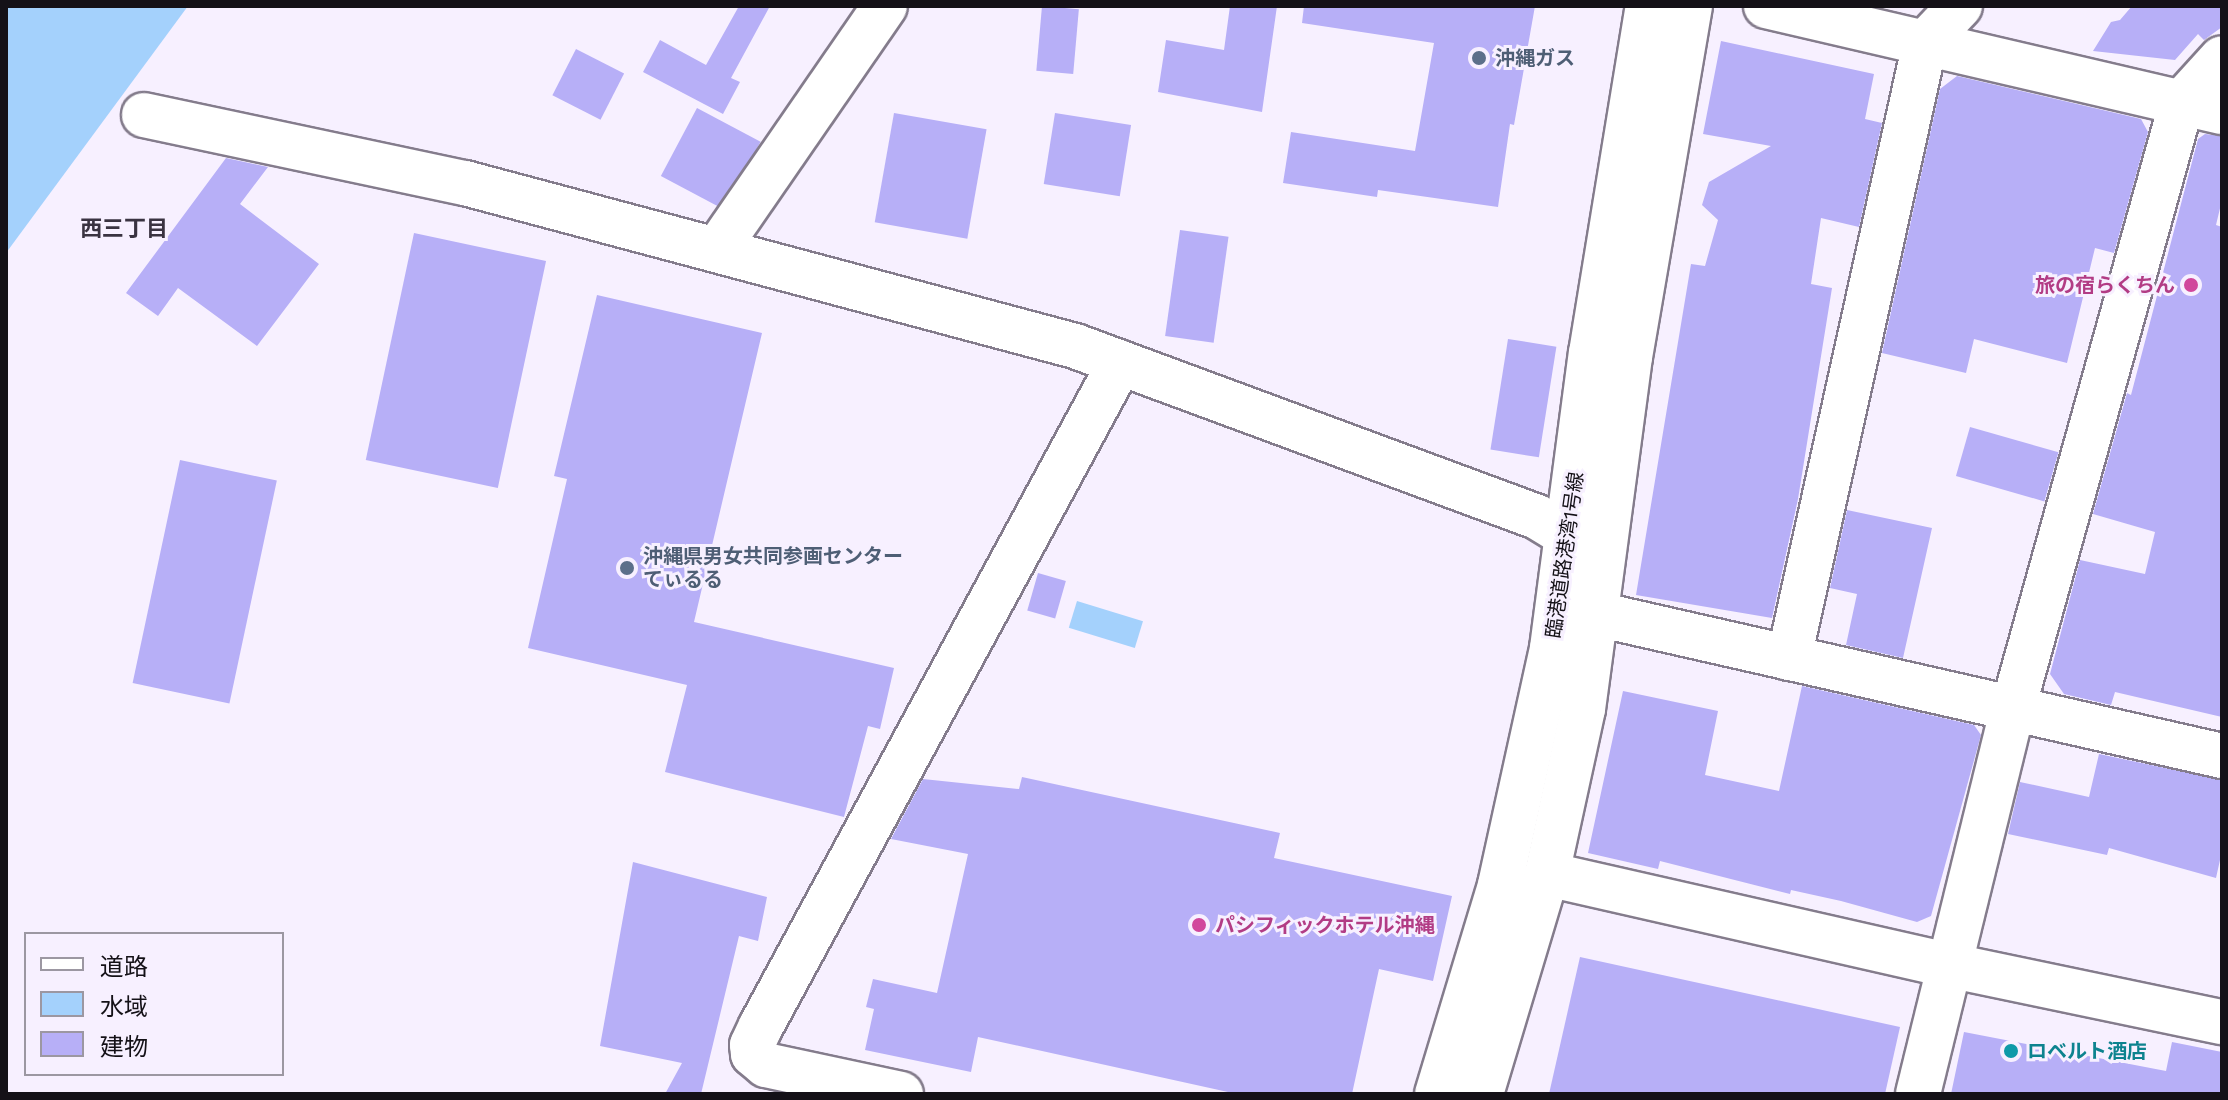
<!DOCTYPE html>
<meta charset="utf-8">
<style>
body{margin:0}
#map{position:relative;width:2228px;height:1100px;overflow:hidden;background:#f7f0ff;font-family:"Work Sans","Noto Sans JP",sans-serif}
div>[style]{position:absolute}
.water>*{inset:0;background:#a4d1fc;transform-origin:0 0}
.building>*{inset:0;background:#b7aff7;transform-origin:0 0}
.roads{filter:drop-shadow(2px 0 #847c8c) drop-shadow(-2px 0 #847c8c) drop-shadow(0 2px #847c8c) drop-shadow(0 -2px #847c8c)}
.minor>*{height:44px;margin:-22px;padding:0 22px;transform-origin:22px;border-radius:22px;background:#fff}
.tertiary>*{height:44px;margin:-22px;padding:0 22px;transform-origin:22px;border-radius:22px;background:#fff}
.dots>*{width:22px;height:22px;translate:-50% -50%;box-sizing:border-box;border:4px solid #f7f0ff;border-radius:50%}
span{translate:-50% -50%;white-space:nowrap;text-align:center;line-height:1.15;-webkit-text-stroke:6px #f7f0ff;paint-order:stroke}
.service-label{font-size:20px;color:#4e5e75;font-weight:700}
.left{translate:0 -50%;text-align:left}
.hotel-label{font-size:20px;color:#b23c85;font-weight:700}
.right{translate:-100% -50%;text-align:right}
.street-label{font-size:20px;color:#141117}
.culture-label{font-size:20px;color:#0d838f;font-weight:700}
.neighbourhood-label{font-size:22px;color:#3a3341;font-weight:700}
.frame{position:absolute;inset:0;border:8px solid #141117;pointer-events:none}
.legend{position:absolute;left:24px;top:932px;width:260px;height:144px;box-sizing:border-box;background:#f7f0ff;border:2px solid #9c97a2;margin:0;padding:10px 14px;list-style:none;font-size:24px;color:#141117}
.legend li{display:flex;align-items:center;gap:16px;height:40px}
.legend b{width:40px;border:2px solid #9c97a2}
</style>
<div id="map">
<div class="water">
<i style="clip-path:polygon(6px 6px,188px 6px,6px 253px)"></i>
<i style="left:1077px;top:601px;width:69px;height:28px;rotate:17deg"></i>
</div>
<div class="building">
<i style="clip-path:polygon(739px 6px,770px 6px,731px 78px,740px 82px,723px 114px,643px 72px,660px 40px,706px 65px)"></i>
<i style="left:1042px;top:6px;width:37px;height:65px;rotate:5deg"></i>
<i style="clip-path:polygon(1230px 6px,1277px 6px,1262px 112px,1158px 92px,1166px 40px,1224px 50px)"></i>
<i style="clip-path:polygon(1304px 6px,1535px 6px,1514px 125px,1510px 124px,1498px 207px,1378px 190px,1377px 197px,1283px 183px,1291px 132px,1415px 151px,1434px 43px,1302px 23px)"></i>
<i style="clip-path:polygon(2132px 6px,2222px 6px,2222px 27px,2204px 40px,2198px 34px,2175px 60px,2093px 51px,2111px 22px,2120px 20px)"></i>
<i style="clip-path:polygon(1721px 41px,1874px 74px,1865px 119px,1882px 123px,1859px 227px,1821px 218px,1811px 284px,1832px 288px,1798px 499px,1772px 618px,1636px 595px,1691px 264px,1705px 266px,1718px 220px,1702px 205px,1709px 182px,1771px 146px,1703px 134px)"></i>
<i style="left:576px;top:49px;width:54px;height:52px;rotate:27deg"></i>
<i style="clip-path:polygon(1957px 76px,2141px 119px,2148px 132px,2114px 253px,2095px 248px,2067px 363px,1974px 339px,1966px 373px,1882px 353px,1940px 89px)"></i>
<i style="left:697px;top:108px;width:72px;height:77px;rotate:28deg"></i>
<i style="left:894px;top:113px;width:94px;height:111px;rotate:10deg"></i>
<i style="left:1055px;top:113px;width:77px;height:72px;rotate:9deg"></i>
<i style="clip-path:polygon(2205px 134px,2222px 136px,2222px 200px,2216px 225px,2222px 227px,2222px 717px,2115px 692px,2111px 705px,2064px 694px,2050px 674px,2080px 560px,2145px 574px,2155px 532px,2093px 514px,2127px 393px,2131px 395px,2198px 139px)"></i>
<i style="clip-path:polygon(226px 158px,268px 167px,240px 204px,319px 264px,257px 346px,178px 288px,158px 316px,126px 293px)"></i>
<i style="left:1180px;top:230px;width:49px;height:107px;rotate:8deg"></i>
<i style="left:414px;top:233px;width:135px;height:232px;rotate:12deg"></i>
<i style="clip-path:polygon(597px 295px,762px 333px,694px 622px,894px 668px,880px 729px,868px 726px,844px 817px,665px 772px,687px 685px,528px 648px,567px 479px,554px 476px)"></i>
<i style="left:1508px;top:339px;width:49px;height:112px;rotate:9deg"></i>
<i style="left:1970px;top:427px;width:92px;height:51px;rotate:16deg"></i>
<i style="left:180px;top:460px;width:99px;height:228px;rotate:12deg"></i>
<i style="clip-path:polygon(1847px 510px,1932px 528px,1903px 658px,1846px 645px,1857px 594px,1830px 588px)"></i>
<i style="left:1038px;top:573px;width:29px;height:39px;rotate:16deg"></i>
<i style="clip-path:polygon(1802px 686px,1974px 725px,1981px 735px,1931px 916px,1917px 922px,1841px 901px,1791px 890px,1790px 894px,1660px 861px,1658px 869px,1588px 853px,1623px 691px,1718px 711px,1705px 775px,1779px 791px)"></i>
<i style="clip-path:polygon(2099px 754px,2222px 780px,2222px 851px,2216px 878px,2109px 848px,2107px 855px,2008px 834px,2020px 782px,2089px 797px)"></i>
<i style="clip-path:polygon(1022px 777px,1280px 833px,1274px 858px,1452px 896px,1433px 981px,1379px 969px,1352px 1094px,1237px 1094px,978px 1037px,971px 1072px,865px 1050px,874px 1009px,866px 1007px,873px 979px,937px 993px,968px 854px,891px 839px,923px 779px,1019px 789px)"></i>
<i style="clip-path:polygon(633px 862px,767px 897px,758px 941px,739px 936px,701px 1094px,665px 1094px,682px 1063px,600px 1046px)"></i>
<i style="clip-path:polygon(1580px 957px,1900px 1027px,1885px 1094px,1549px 1094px)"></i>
<i style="clip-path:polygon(1964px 1032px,2166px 1071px,2172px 1042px,2222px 1052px,2222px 1094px,1951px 1094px)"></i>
</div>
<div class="roads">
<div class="minor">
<i style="left:1766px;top:6px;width:468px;rotate:13.1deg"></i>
<i style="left:144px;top:115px;width:328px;rotate:12deg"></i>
<i style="left:465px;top:183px;width:631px;rotate:14.96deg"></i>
<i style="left:1075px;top:346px;width:493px;rotate:20.3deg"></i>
<i style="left:1537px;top:517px;width:35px;rotate:31deg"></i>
<i style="left:1567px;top:535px;width:85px;rotate:69.2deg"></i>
<i style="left:1597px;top:614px;width:641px;rotate:12.8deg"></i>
<i style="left:718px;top:248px;width:294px;rotate:-55.4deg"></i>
<i style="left:1789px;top:658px;width:630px;rotate:-77.53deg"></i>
<i style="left:1925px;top:43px;width:51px;rotate:-46.6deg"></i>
<i style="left:1547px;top:874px;width:411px;rotate:12.8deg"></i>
<i style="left:1948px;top:965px;width:280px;rotate:11.8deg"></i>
<i style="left:766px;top:1065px;width:17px;rotate:-140deg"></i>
<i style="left:753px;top:1054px;width:9px;rotate:-96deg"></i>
<i style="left:752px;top:1045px;width:21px;rotate:-65deg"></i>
<i style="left:761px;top:1026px;width:754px;rotate:-61.57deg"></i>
<i style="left:1918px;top:1094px;width:398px;rotate:-76.2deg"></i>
<i style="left:2013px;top:708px;width:629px;rotate:-74.42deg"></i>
<i style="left:2182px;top:102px;width:59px;rotate:-47.7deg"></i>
</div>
<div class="tertiary">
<i style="left:766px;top:1065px;width:138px;rotate:12.1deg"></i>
<i style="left:1437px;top:1094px;width:218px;rotate:-73.2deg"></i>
<i style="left:1500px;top:885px;width:243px;rotate:-77.6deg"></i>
<i style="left:1552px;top:648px;width:298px;rotate:-82.5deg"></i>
<i style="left:1591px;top:353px;width:352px;rotate:-80.7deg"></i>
<i style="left:1481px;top:1094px;width:230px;rotate:-73.3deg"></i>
<i style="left:1547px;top:874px;width:169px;rotate:-77.7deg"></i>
<i style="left:1583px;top:709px;width:355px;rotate:-82.4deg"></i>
<i style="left:1630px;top:357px;width:356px;rotate:-80.3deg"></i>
</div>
</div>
<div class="dots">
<i style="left:1479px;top:58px;background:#5c6f8a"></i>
<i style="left:2191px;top:285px;background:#d1479c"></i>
<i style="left:627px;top:568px;background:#5c6f8a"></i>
<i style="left:1199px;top:925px;background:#d1479c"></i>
<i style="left:2011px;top:1051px;background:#0f9aa8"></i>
</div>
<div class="service-label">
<span class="left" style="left:1495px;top:58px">沖縄ガス</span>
<span class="left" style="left:643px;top:568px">沖縄県男女共同参画センター<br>てぃるる</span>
</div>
<div class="hotel-label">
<span class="right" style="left:2175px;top:285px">旅の宿らくちん</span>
<span class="left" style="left:1215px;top:925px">パシフィックホテル沖縄</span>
</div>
<div class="street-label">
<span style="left:1565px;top:555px;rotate:-82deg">臨港道路港湾1号線</span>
</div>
<div class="culture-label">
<span class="left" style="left:2027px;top:1051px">ロベルト酒店</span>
</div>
<div class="neighbourhood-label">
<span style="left:124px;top:229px">西三丁目</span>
</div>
<div class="frame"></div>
<ul class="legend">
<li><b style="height:10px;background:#fff"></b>道路</li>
<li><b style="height:22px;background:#a4d1fc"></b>水域</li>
<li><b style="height:22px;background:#b7aff7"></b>建物</li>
</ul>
</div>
